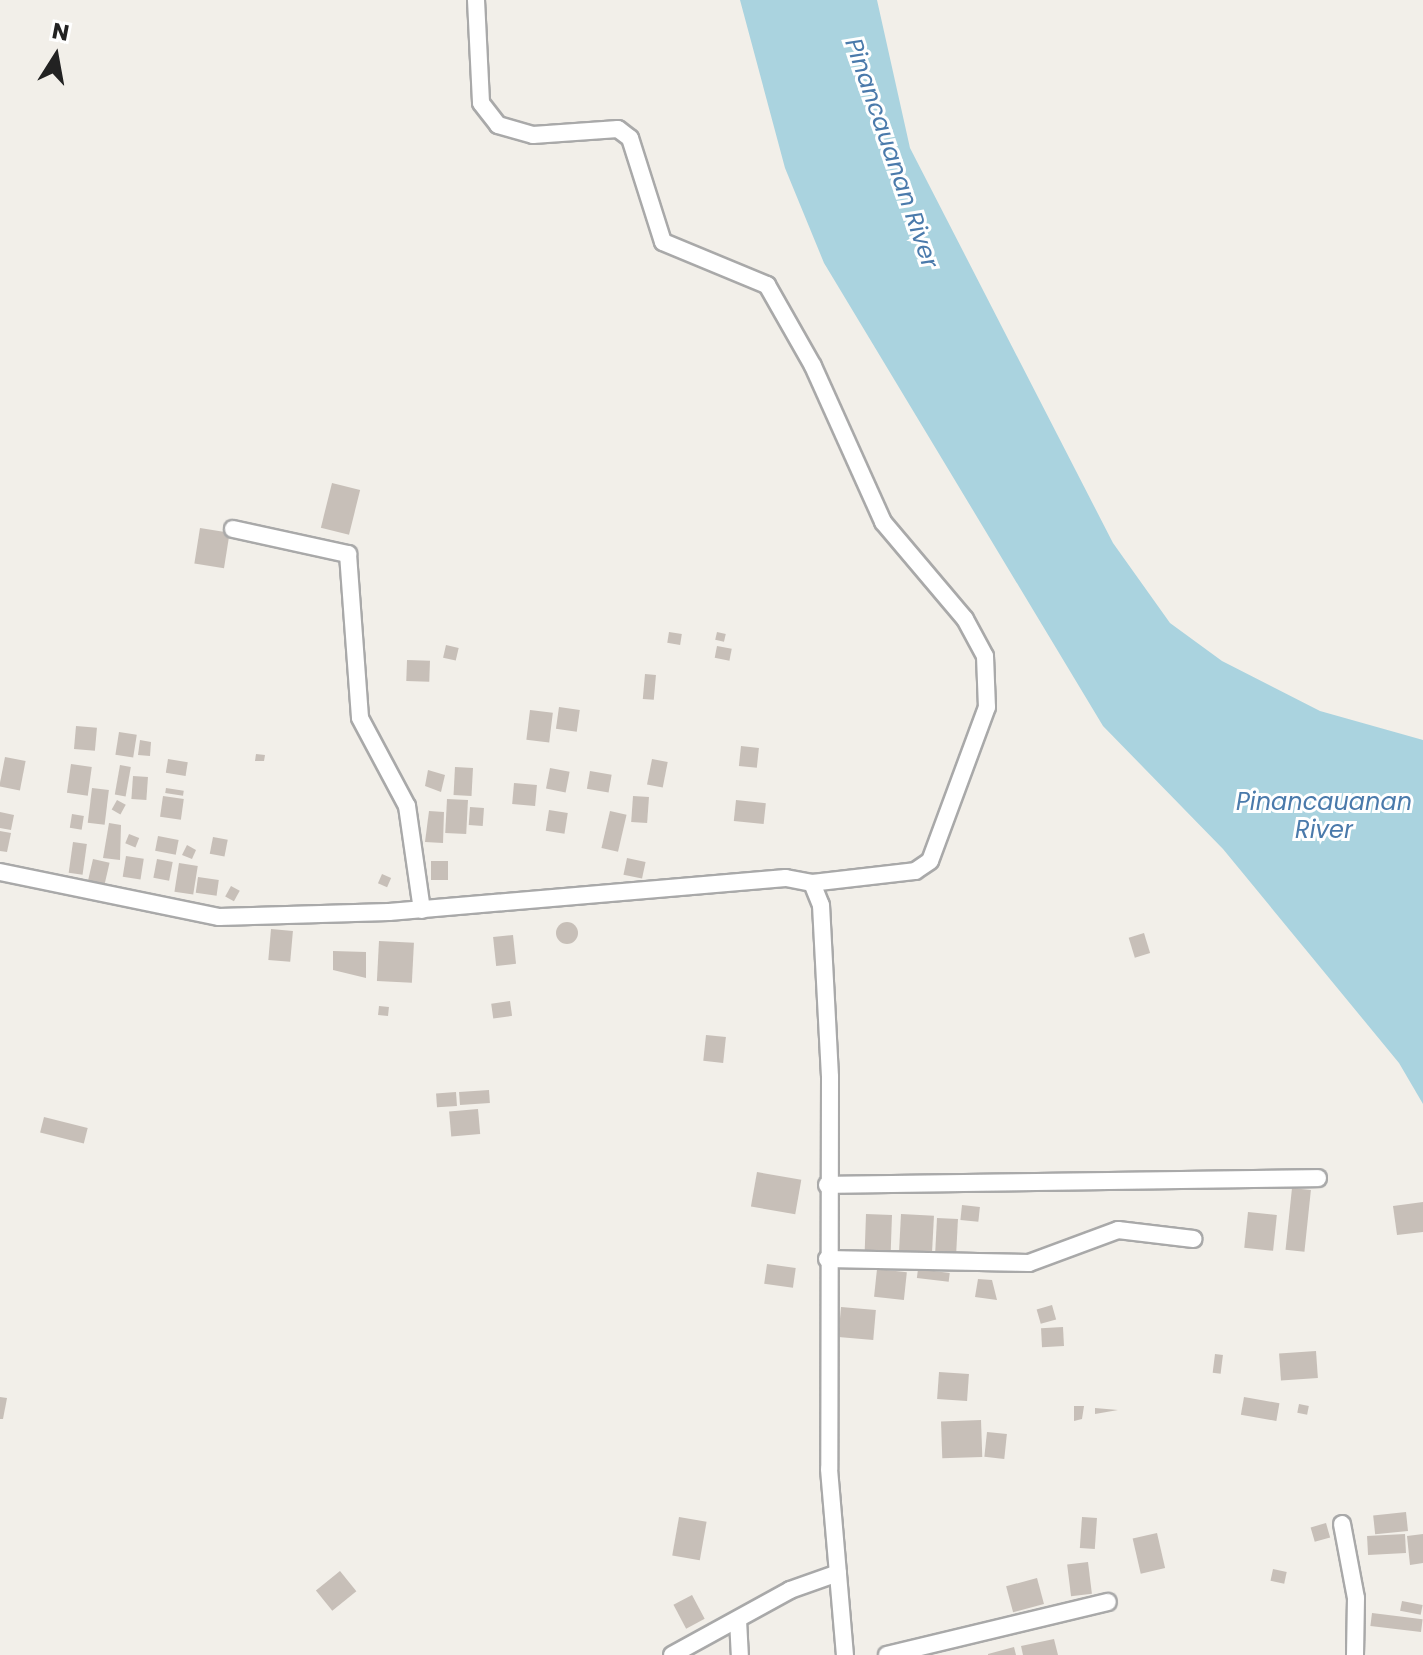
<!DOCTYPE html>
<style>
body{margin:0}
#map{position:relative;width:1423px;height:1655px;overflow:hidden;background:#f2efe9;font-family:Poppins,sans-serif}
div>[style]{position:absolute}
.water>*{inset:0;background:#aad3df}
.building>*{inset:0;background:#c7bfb8;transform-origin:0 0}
.round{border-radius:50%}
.roads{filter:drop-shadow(2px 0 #a9a9a9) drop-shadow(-2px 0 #a9a9a9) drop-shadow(0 2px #a9a9a9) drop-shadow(0 -2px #a9a9a9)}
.minor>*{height:16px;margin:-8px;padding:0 8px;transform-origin:8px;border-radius:8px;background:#fff}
span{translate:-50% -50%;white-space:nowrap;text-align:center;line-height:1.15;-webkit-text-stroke:6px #fff;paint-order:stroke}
.water-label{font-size:24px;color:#4a7aab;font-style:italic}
.north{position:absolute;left:16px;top:16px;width:80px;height:80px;-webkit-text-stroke:6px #fff;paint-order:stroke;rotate:11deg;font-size:22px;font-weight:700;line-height:32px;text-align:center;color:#222}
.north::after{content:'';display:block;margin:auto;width:28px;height:36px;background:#222;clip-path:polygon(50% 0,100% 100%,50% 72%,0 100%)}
</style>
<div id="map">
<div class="water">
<i style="clip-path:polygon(740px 0,877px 0,910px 148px,1113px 543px,1170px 623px,1222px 661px,1320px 711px,1423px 740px,1423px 1104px,1399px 1063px,1223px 849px,1103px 726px,824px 263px,785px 168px)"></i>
</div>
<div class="building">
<i style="left:332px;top:483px;width:29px;height:46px;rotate:14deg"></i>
<i style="left:200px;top:528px;width:30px;height:36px;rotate:9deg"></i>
<i style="left:669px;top:632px;width:13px;height:11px;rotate:9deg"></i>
<i style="left:717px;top:632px;width:9px;height:8px;rotate:13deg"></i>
<i style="left:446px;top:645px;width:13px;height:13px;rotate:13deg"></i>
<i style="left:717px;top:646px;width:15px;height:12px;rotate:11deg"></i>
<i style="left:407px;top:660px;width:23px;height:21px;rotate:2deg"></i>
<i style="left:645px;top:674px;width:11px;height:25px;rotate:5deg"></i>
<i style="left:559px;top:707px;width:21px;height:22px;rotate:8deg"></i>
<i style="left:530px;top:710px;width:23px;height:30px;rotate:7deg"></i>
<i style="left:76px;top:726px;width:21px;height:23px;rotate:5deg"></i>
<i style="left:119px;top:732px;width:18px;height:23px;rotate:9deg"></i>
<i style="clip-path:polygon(140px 740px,151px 742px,150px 756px,138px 755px)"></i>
<i style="left:741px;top:746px;width:18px;height:20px;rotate:6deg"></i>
<i style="clip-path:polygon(256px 754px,265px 755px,264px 761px,255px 761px)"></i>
<i style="left:5px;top:757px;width:21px;height:30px;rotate:11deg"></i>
<i style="left:168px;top:759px;width:20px;height:14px;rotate:9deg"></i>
<i style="left:652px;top:759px;width:16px;height:26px;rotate:11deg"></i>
<i style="left:71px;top:764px;width:21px;height:29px;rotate:8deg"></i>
<i style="left:120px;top:765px;width:11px;height:30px;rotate:10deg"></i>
<i style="left:455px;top:767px;width:18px;height:28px;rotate:3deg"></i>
<i style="left:550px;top:768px;width:20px;height:21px;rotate:11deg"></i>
<i style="clip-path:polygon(428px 770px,445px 775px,441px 792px,425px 786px)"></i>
<i style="left:590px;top:771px;width:22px;height:18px;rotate:10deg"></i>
<i style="left:133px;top:776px;width:15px;height:23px;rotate:4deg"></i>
<i style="left:514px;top:783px;width:23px;height:21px;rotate:5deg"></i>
<i style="left:92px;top:788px;width:17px;height:35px;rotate:7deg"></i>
<i style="left:166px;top:788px;width:18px;height:5px;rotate:9deg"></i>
<i style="left:163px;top:796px;width:21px;height:21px;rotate:8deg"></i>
<i style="left:633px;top:796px;width:16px;height:26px;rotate:4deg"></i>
<i style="left:447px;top:799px;width:21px;height:34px;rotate:3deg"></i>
<i style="left:117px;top:800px;width:10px;height:11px;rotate:29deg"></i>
<i style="left:736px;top:800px;width:30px;height:21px;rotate:6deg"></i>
<i style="left:470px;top:807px;width:14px;height:18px;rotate:4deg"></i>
<i style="left:549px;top:810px;width:19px;height:21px;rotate:9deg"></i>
<i style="clip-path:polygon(429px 811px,444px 812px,443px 843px,425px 842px)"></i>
<i style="left:610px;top:811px;width:17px;height:38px;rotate:13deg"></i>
<i style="clip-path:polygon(0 812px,14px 815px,11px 830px,0 828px)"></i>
<i style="left:72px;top:814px;width:12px;height:14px;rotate:9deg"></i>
<i style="clip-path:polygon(109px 823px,121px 825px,120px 860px,103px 858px)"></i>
<i style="clip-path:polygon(0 831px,11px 833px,7px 852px,0 851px)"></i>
<i style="left:129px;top:834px;width:11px;height:10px;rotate:22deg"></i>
<i style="left:158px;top:836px;width:21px;height:15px;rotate:11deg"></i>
<i style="left:213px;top:837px;width:15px;height:17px;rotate:11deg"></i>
<i style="left:73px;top:842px;width:14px;height:31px;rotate:8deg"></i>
<i style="clip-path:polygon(187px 845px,196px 850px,192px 859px,182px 855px)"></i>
<i style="left:126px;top:856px;width:18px;height:21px;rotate:9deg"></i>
<i style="left:627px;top:858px;width:19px;height:17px;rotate:12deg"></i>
<i style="left:93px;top:859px;width:17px;height:23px;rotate:13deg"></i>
<i style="left:157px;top:859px;width:16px;height:19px;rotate:11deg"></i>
<i style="left:431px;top:861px;width:17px;height:19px"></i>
<i style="left:179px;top:863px;width:19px;height:29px;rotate:9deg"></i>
<i style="left:382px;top:874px;width:10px;height:10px;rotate:24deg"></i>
<i style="left:198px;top:877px;width:21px;height:16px;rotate:8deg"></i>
<i style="left:231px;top:886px;width:10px;height:12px;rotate:29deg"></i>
<i class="round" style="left:556px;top:922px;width:22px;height:22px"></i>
<i style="left:271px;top:929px;width:22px;height:31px;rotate:5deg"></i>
<i style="left:1144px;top:933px;width:21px;height:16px;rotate:73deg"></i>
<i style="left:513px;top:935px;width:29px;height:20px;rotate:84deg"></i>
<i style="left:379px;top:941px;width:35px;height:40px;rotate:3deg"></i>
<i style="clip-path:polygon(333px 951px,366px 952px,366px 978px,333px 970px)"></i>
<i style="left:510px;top:1001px;width:15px;height:19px;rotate:82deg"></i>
<i style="left:379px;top:1006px;width:10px;height:9px;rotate:6deg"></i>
<i style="left:706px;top:1035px;width:20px;height:26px;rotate:6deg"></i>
<i style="left:489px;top:1090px;width:13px;height:30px;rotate:86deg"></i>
<i style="left:456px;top:1092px;width:14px;height:20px;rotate:86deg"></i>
<i style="left:478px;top:1109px;width:25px;height:29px;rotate:85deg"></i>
<i style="left:44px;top:1117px;width:45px;height:16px;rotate:14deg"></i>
<i style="left:757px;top:1172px;width:45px;height:35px;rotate:10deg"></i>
<i style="left:1292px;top:1188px;width:19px;height:62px;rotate:6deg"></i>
<i style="clip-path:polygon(1423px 1202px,1423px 1232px,1397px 1235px,1393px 1206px)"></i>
<i style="left:962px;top:1205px;width:18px;height:15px;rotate:6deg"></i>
<i style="left:1248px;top:1212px;width:29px;height:36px;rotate:6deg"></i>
<i style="left:866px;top:1214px;width:26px;height:36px;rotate:2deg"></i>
<i style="left:901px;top:1214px;width:33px;height:40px;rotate:3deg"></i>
<i style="left:937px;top:1218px;width:21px;height:34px;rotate:3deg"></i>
<i style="left:767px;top:1264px;width:29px;height:20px;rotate:8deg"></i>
<i style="left:877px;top:1269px;width:30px;height:28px;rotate:6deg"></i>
<i style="left:918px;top:1269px;width:32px;height:9px;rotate:7deg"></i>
<i style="clip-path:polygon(978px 1279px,992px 1280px,997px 1300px,975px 1297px)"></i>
<i style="left:1052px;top:1305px;width:15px;height:16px;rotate:74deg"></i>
<i style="left:841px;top:1307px;width:35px;height:30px;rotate:5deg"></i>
<i style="left:1063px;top:1327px;width:19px;height:22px;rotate:87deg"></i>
<i style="left:1316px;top:1351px;width:27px;height:37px;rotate:86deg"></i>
<i style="left:1215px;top:1354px;width:8px;height:19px;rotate:7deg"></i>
<i style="left:939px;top:1372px;width:30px;height:27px;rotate:4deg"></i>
<i style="clip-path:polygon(0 1397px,7px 1398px,3px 1419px,0 1419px)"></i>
<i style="left:1244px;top:1397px;width:36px;height:18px;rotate:10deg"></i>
<i style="left:1299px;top:1404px;width:10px;height:9px;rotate:11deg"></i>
<i style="clip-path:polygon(1074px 1406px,1084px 1406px,1082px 1419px,1074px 1421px)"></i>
<i style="clip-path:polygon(1095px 1408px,1118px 1410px,1095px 1414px)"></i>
<i style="left:981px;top:1420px;width:37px;height:40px;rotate:88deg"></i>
<i style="left:987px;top:1432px;width:20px;height:25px;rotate:6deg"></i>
<i style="left:1406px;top:1512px;width:19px;height:33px;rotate:84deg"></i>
<i style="left:679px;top:1517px;width:28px;height:39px;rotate:10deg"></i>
<i style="left:1082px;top:1517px;width:15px;height:31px;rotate:4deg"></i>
<i style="left:1326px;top:1523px;width:15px;height:16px;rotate:74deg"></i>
<i style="left:1157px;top:1533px;width:36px;height:25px;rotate:77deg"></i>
<i style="left:1405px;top:1534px;width:19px;height:38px;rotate:87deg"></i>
<i style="clip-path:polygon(1423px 1534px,1423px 1563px,1410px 1565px,1407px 1536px)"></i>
<i style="left:1088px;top:1562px;width:32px;height:21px;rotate:83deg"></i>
<i style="left:1273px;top:1569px;width:14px;height:12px;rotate:12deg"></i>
<i style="left:340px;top:1571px;width:26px;height:31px;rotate:51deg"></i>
<i style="left:1037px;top:1578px;width:27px;height:32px;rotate:75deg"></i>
<i style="left:692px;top:1595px;width:27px;height:21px;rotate:62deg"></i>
<i style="left:1402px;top:1601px;width:21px;height:10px;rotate:11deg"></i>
<i style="left:1372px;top:1613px;width:51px;height:13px;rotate:7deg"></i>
<i style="clip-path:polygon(1054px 1639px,1058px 1655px,1023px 1655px,1021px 1646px)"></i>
<i style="clip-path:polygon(1014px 1647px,1016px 1655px,988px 1655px,988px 1654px)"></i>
</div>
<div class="roads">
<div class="minor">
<i style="left:476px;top:0;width:103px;rotate:87.2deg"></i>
<i style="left:481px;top:103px;width:28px;rotate:52deg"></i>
<i style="left:498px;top:125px;width:36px;rotate:16deg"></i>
<i style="left:533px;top:135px;width:85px;rotate:-4deg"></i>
<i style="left:618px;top:129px;width:15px;rotate:37deg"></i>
<i style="left:630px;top:138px;width:109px;rotate:72.4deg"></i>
<i style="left:663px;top:242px;width:113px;rotate:22.5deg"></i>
<i style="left:767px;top:285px;width:93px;rotate:60.4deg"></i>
<i style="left:813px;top:366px;width:171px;rotate:65.8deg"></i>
<i style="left:883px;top:522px;width:127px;rotate:49.8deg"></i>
<i style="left:965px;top:619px;width:42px;rotate:61.6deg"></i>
<i style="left:985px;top:656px;width:51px;rotate:87.8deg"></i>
<i style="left:987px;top:707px;width:164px;rotate:110.3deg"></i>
<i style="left:930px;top:861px;width:18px;rotate:146deg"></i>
<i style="left:915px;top:871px;width:104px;rotate:173.4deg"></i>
<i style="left:233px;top:529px;width:118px;rotate:12.3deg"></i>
<i style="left:348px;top:554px;width:164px;rotate:85.8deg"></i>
<i style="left:360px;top:718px;width:100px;rotate:61.9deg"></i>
<i style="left:407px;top:806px;width:105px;rotate:81.8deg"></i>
<i style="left:0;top:872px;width:224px;rotate:11.6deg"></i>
<i style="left:219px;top:917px;width:170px;rotate:-1.7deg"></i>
<i style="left:389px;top:912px;width:398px;rotate:-4.9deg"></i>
<i style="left:786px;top:878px;width:26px;rotate:11deg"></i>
<i style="left:812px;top:883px;width:24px;rotate:68deg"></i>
<i style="left:821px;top:905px;width:172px;rotate:87deg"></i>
<i style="left:830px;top:1077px;width:392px;rotate:90.1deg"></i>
<i style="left:829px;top:1469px;width:187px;rotate:85.1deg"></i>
<i style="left:827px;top:1185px;width:491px;rotate:-0.8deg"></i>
<i style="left:827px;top:1259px;width:202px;rotate:1.1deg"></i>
<i style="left:1029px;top:1263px;width:95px;rotate:-20.3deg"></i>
<i style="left:1118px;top:1230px;width:76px;rotate:6.8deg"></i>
<i style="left:1342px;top:1524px;width:75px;rotate:79.3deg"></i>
<i style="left:1356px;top:1598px;width:57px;rotate:91deg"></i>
<i style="left:738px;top:1620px;width:35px;rotate:87deg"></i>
<i style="left:672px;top:1655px;width:135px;rotate:-28.8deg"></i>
<i style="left:790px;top:1590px;width:51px;rotate:-19.5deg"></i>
<i style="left:887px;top:1655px;width:227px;rotate:-13.5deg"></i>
</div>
</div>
<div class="water-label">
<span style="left:892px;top:153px;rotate:71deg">Pinancauanan River</span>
<span style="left:1324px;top:816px">Pinancauanan<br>River</span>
</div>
<div class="north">N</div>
</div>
